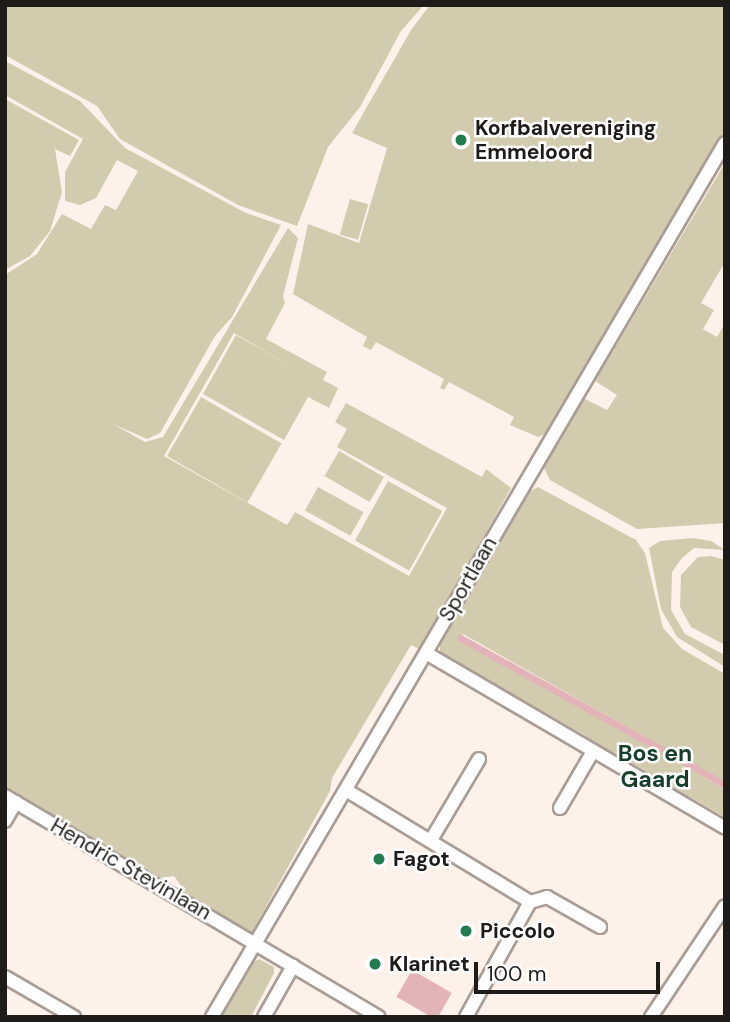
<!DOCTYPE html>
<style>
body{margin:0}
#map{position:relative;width:730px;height:1022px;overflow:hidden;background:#fef1e9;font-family:"DM Sans",sans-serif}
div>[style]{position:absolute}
.green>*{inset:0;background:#d2cbad;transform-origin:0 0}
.water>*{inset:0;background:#e2b4b7;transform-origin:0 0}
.roads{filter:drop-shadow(2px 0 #a99d96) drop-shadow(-2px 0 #a99d96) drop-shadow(0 2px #a99d96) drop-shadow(0 -2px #a99d96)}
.street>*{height:12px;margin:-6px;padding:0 6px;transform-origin:6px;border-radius:6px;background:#fff}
.dots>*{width:19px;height:19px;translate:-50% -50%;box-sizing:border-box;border:4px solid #fff;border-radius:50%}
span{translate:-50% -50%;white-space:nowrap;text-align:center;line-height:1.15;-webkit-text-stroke:5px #fff;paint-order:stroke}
.poi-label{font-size:21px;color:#1f1b18;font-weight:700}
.left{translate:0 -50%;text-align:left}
.street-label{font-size:21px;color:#1f1b18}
.neighbourhood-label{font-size:23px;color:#163f2a;font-weight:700}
.frame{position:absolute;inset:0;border:7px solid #1f1b18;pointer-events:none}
.scale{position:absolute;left:474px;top:962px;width:186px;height:32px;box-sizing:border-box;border:4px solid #1f1b18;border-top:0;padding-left:9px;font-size:21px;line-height:24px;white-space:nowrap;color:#1f1b18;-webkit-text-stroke:5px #fff;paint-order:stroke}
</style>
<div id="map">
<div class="green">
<i style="clip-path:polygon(5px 5px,424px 5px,401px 31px,360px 107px,328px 147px,297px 226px,238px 205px,120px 139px,97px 106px,5px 55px)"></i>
<i style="clip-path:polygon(430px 5px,725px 5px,725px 136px,548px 433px,538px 437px,510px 425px,514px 417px,449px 382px,444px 390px,440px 388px,444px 379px,376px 342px,371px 350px,363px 346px,367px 337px,293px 294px,308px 224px,359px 243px,387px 148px,352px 133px,411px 30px)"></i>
<i style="clip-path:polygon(5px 61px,80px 101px,125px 148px,246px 213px,281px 225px,232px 317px,215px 336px,160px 433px,147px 439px,113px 424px,145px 442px,163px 437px,288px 228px,298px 238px,283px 296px,285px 303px,266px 339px,327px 372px,323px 380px,338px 388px,329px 408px,308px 397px,284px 440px,203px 394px,236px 335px,301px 372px,234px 333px,164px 456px,287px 525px,295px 512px,409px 576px,447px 508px,337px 447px,347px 429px,335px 422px,346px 403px,482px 477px,486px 469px,511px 488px,421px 650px,411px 645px,332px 778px,330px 791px,252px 932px,189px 897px,174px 876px,159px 878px,5px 789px,5px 275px,37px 254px,62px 214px,91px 229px,105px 205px,116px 210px,138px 171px,117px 160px,96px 198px,80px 205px,65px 201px,65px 172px,83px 139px,5px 95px)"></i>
<i style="clip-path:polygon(5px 99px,79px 140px,70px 156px,55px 149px,62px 192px,50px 231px,30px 256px,5px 270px)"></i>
<i style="clip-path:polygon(725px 163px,725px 262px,701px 303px,714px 310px,703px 329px,717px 337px,725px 323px,725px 523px,637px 529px,550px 480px,543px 466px,574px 408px,585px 399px,607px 410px,617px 395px,595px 381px)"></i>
<i style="left:350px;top:199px;width:19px;height:37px;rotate:16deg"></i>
<i style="left:201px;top:397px;width:93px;height:68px;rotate:30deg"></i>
<i style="left:339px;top:451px;width:52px;height:29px;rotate:30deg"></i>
<i style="left:388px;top:481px;width:62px;height:68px;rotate:29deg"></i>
<i style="left:318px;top:487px;width:52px;height:27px;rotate:29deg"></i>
<i style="clip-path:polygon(538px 487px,636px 540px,645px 553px,663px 628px,682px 649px,725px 674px,725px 782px,463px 634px,461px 641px,725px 789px,725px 817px,688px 796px,681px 797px,673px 787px,615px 753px,607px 754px,587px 742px,586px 736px,440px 653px,440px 642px,528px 492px)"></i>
<i style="clip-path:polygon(693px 538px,711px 541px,725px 550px,694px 548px,682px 558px,672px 572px,671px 610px,685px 634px,725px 655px,725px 667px,677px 637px,661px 609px,649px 548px,660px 541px)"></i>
<i style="clip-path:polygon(711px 556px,725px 560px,725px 645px,691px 627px,680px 607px,681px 575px,698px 557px)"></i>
<i style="clip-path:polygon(259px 959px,274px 967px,274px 973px,251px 1017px,219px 1017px,250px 964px)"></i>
</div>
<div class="water">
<i style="left:460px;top:634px;width:304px;height:7px;rotate:29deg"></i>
<i style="left:412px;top:970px;width:46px;height:31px;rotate:30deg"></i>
</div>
<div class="roads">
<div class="street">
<i style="left:426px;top:653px;width:346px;rotate:30.3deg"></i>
<i style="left:346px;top:790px;width:215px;rotate:31.3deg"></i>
<i style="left:5px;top:796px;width:434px;rotate:30.6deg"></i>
<i style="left:560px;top:808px;width:66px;rotate:-59.9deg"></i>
<i style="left:5px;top:821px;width:22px;rotate:-60deg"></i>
<i style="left:431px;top:840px;width:94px;rotate:-59.3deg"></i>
<i style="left:530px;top:902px;width:18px;rotate:-16deg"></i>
<i style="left:547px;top:897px;width:61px;rotate:29.5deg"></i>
<i style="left:5px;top:977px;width:80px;rotate:30.1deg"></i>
<i style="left:212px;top:1017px;width:1013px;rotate:-59.59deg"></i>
<i style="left:264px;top:1017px;width:59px;rotate:-60.4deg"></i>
<i style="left:466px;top:1017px;width:132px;rotate:-60.9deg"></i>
<i style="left:651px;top:1017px;width:133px;rotate:-56.3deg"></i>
</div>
</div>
<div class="dots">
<i style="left:461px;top:140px;background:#217c52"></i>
<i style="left:379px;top:859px;background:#217c52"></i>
<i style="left:466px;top:931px;background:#217c52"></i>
<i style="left:375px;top:964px;background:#217c52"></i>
</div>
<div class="poi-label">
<span class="left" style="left:475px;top:140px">Korfbalvereniging<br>Emmeloord</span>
<span class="left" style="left:393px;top:859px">Fagot</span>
<span class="left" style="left:480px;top:931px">Piccolo</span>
<span class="left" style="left:389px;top:964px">Klarinet</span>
</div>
<div class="street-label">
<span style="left:468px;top:579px;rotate:-60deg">Sportlaan</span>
<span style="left:131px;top:869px;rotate:30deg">Hendric Stevinlaan</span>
</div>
<div class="neighbourhood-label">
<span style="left:655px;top:766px">Bos en<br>Gaard</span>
</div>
<div class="frame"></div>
<div class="scale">100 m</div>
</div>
